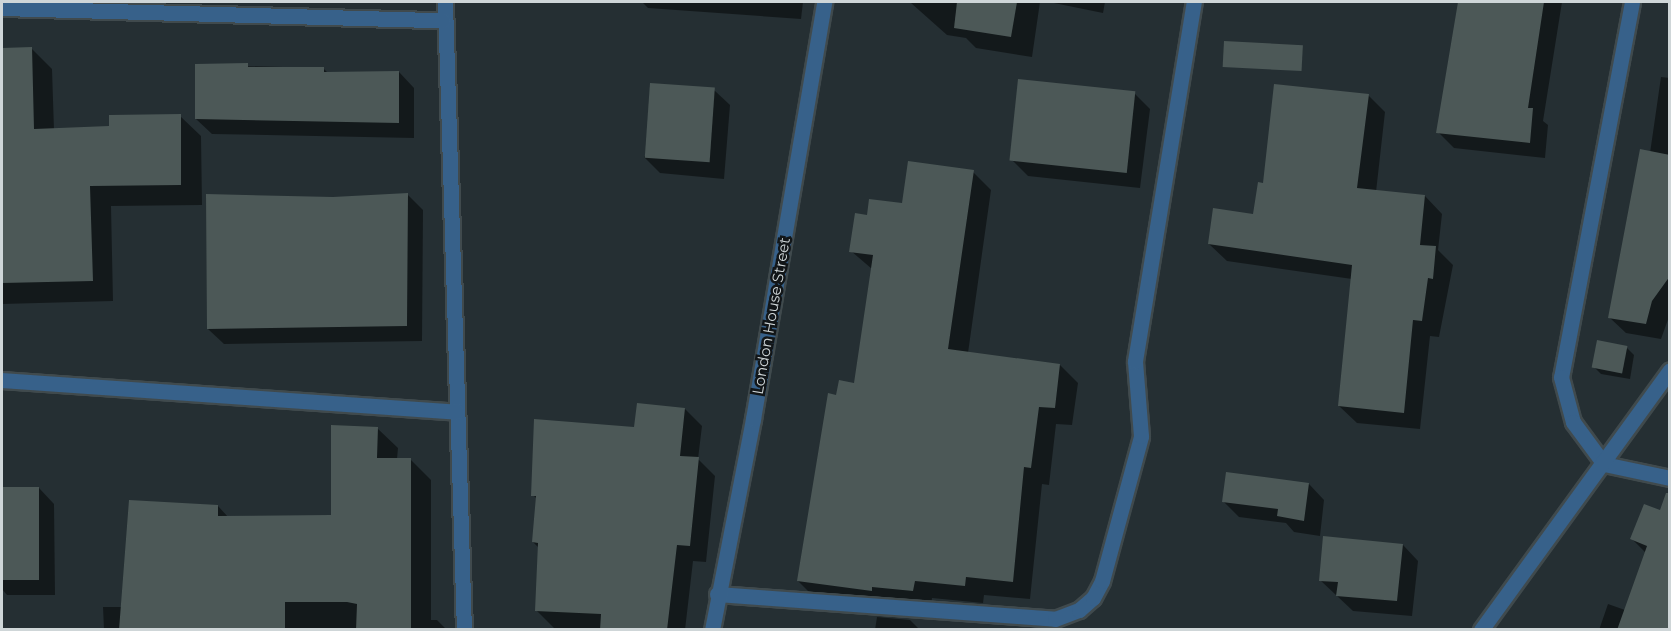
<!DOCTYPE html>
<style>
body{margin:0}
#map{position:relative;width:1671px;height:631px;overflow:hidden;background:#252f33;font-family:Montserrat,sans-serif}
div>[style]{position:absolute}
.shadow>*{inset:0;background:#0007}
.building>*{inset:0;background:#4c5857;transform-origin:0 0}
.roads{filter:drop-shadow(2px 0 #404a4d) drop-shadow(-2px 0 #404a4d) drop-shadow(0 2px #404a4d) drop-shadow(0 -2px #404a4d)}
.minor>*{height:15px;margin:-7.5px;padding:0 7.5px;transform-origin:7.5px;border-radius:7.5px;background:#37618a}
span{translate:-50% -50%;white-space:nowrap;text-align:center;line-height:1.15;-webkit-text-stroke:5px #121618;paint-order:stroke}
.street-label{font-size:15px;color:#cfd6d8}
.frame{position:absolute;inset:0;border:3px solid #cfd6d8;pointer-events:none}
</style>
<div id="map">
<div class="shadow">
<i style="clip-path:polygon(642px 2px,803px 2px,801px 19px,648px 8px)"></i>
<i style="clip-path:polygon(1040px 2px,1032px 57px,976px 48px,966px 38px,947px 35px,911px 3px)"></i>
<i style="clip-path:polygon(1049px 2px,1105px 2px,1103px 13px)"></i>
<i style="clip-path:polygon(1460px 2px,1562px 2px,1543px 121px,1548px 125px,1545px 158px,1454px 148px,1438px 132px)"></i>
<i style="clip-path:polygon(31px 48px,52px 69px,54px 130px,110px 127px,180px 116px,201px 136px,202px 205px,111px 206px,113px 301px,2px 304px,2px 50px)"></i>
<i style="clip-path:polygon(197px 65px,323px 68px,328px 73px,399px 72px,414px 88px,414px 138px,212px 134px,196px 119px)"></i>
<i style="clip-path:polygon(1661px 77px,1670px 78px,1670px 314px,1661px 339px,1626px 333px,1610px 318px,1650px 153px)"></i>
<i style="clip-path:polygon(714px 90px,730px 105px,724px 179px,660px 173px,644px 157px)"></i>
<i style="clip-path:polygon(1134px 93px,1150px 109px,1140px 188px,1028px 176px,1012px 160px)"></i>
<i style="clip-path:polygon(1368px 95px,1385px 112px,1376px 192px,1425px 196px,1442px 214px,1438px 250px,1453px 265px,1439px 337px,1430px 336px,1420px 429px,1357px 423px,1339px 406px,1352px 279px,1227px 261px,1209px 244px,1255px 216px,1264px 184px)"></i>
<i style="clip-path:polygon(973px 172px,991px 190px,968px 353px,1060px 365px,1078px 383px,1072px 425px,1056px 424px,1049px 485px,1042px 484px,1030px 599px,984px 595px,983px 603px,932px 598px,930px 616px,816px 599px,798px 581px,837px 396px,855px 384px,872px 269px,851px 251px,868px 216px,903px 205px)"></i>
<i style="clip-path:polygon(408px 195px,423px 210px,422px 341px,224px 344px,208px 329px,333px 198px)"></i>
<i style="clip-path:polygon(1626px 347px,1634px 355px,1630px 379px,1601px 374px,1593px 366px)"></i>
<i style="clip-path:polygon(685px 409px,702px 426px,698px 459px,715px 476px,706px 562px,693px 561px,685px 630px,554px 628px,537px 611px,539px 548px,533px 542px,537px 499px,533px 495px,635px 428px)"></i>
<i style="clip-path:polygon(377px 428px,398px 448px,397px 459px,410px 459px,431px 480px,431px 620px,437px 620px,447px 630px,104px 630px,103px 607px,122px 607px,218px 506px,229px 518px,333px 516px)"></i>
<i style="clip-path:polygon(1309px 484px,1324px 500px,1320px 536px,1294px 532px,1286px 523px,1239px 517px,1223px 501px)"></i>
<i style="clip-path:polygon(39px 488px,54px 504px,55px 595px,7px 595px,2px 589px,2px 489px)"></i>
<i style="clip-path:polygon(1670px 515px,1670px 630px,1599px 630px,1608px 604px,1625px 610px,1646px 553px,1632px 539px)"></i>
<i style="clip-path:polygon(1403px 545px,1418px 561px,1412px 616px,1353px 611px,1320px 580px)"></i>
<i style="clip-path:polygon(877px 617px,910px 620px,920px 630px,875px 630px)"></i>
</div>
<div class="building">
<i style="clip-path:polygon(957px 2px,1017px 2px,1011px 37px,954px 28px)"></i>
<i style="clip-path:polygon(1458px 2px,1544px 2px,1528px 108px,1533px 108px,1530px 143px,1436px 133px)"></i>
<i style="left:1224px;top:41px;width:79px;height:26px;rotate:3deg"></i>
<i style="clip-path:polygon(32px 47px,34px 129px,109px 126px,109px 115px,181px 114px,181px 185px,90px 186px,93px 281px,2px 283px,2px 48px)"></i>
<i style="clip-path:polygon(248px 63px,248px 67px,324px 67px,324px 72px,399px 71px,399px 123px,195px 119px,195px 64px)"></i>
<i style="left:1018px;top:79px;width:118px;height:82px;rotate:6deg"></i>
<i style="left:650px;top:83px;width:65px;height:75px;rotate:4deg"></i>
<i style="clip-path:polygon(1274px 84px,1369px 94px,1357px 188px,1425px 195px,1420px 245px,1436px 246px,1433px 279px,1428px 278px,1422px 321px,1413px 320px,1404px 413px,1338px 406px,1352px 265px,1208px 244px,1213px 208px,1253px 214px,1258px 182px,1263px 183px)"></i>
<i style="clip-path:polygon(1640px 149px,1670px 155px,1670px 276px,1652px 301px,1646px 324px,1608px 318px)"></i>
<i style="clip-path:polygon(908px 161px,974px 170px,948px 349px,1060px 364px,1055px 408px,1039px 407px,1031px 468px,1024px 467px,1013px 582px,966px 577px,965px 586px,915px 581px,913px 591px,872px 587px,872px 591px,797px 581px,828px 393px,836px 395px,839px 380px,854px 383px,873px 255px,849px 252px,855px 213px,867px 215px,869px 199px,902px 203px)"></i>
<i style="clip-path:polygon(408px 193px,407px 326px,207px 329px,206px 194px,333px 197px)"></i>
<i style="left:1597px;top:340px;width:31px;height:28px;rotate:11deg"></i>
<i style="clip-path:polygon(637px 403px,685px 408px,680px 456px,699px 457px,690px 546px,677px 545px,667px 630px,600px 630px,601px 614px,535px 611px,538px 543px,532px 542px,536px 496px,531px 496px,534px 419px,634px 427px)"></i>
<i style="clip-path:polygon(331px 425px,378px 427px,377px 458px,411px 458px,411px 630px,356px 630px,357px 604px,347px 602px,285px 602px,285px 630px,119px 630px,129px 500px,218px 505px,218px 516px,331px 515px)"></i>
<i style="clip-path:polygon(1226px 472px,1309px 483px,1304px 521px,1277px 516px,1278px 509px,1222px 502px)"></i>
<i style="left:2px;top:487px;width:37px;height:93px"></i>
<i style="clip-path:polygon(1666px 493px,1670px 493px,1670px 630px,1617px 630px,1647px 546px,1630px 539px,1644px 504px,1660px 510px)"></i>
<i style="clip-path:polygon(1323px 536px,1403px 544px,1397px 601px,1336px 596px,1338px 582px,1319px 581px)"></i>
</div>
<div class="roads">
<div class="minor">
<i style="left:445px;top:2px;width:628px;rotate:88.27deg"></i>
<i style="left:1632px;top:2px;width:382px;rotate:100.7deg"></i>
<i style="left:1561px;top:377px;width:47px;rotate:75.1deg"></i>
<i style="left:1573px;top:422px;width:52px;rotate:53.6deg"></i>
<i style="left:1604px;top:464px;width:67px;rotate:12deg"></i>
<i style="left:2px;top:8px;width:441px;rotate:1.6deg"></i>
<i style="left:2px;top:380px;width:456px;rotate:4deg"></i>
<i style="left:717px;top:594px;width:339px;rotate:4.2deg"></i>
<i style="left:1055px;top:619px;width:26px;rotate:-21deg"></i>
<i style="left:1079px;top:610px;width:18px;rotate:-41deg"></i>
<i style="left:1093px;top:598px;width:19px;rotate:-62deg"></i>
<i style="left:1102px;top:581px;width:150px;rotate:-74.9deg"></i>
<i style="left:1141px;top:436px;width:75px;rotate:-94.6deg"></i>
<i style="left:1135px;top:361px;width:364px;rotate:-80.7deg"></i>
<i style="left:712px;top:630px;width:215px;rotate:-79deg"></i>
<i style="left:753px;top:419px;width:423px;rotate:-80.3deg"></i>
<i style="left:1481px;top:630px;width:321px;rotate:-54deg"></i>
</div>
</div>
<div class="street-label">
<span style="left:771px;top:316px;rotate:-80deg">London House Street</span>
</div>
<div class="frame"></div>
</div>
